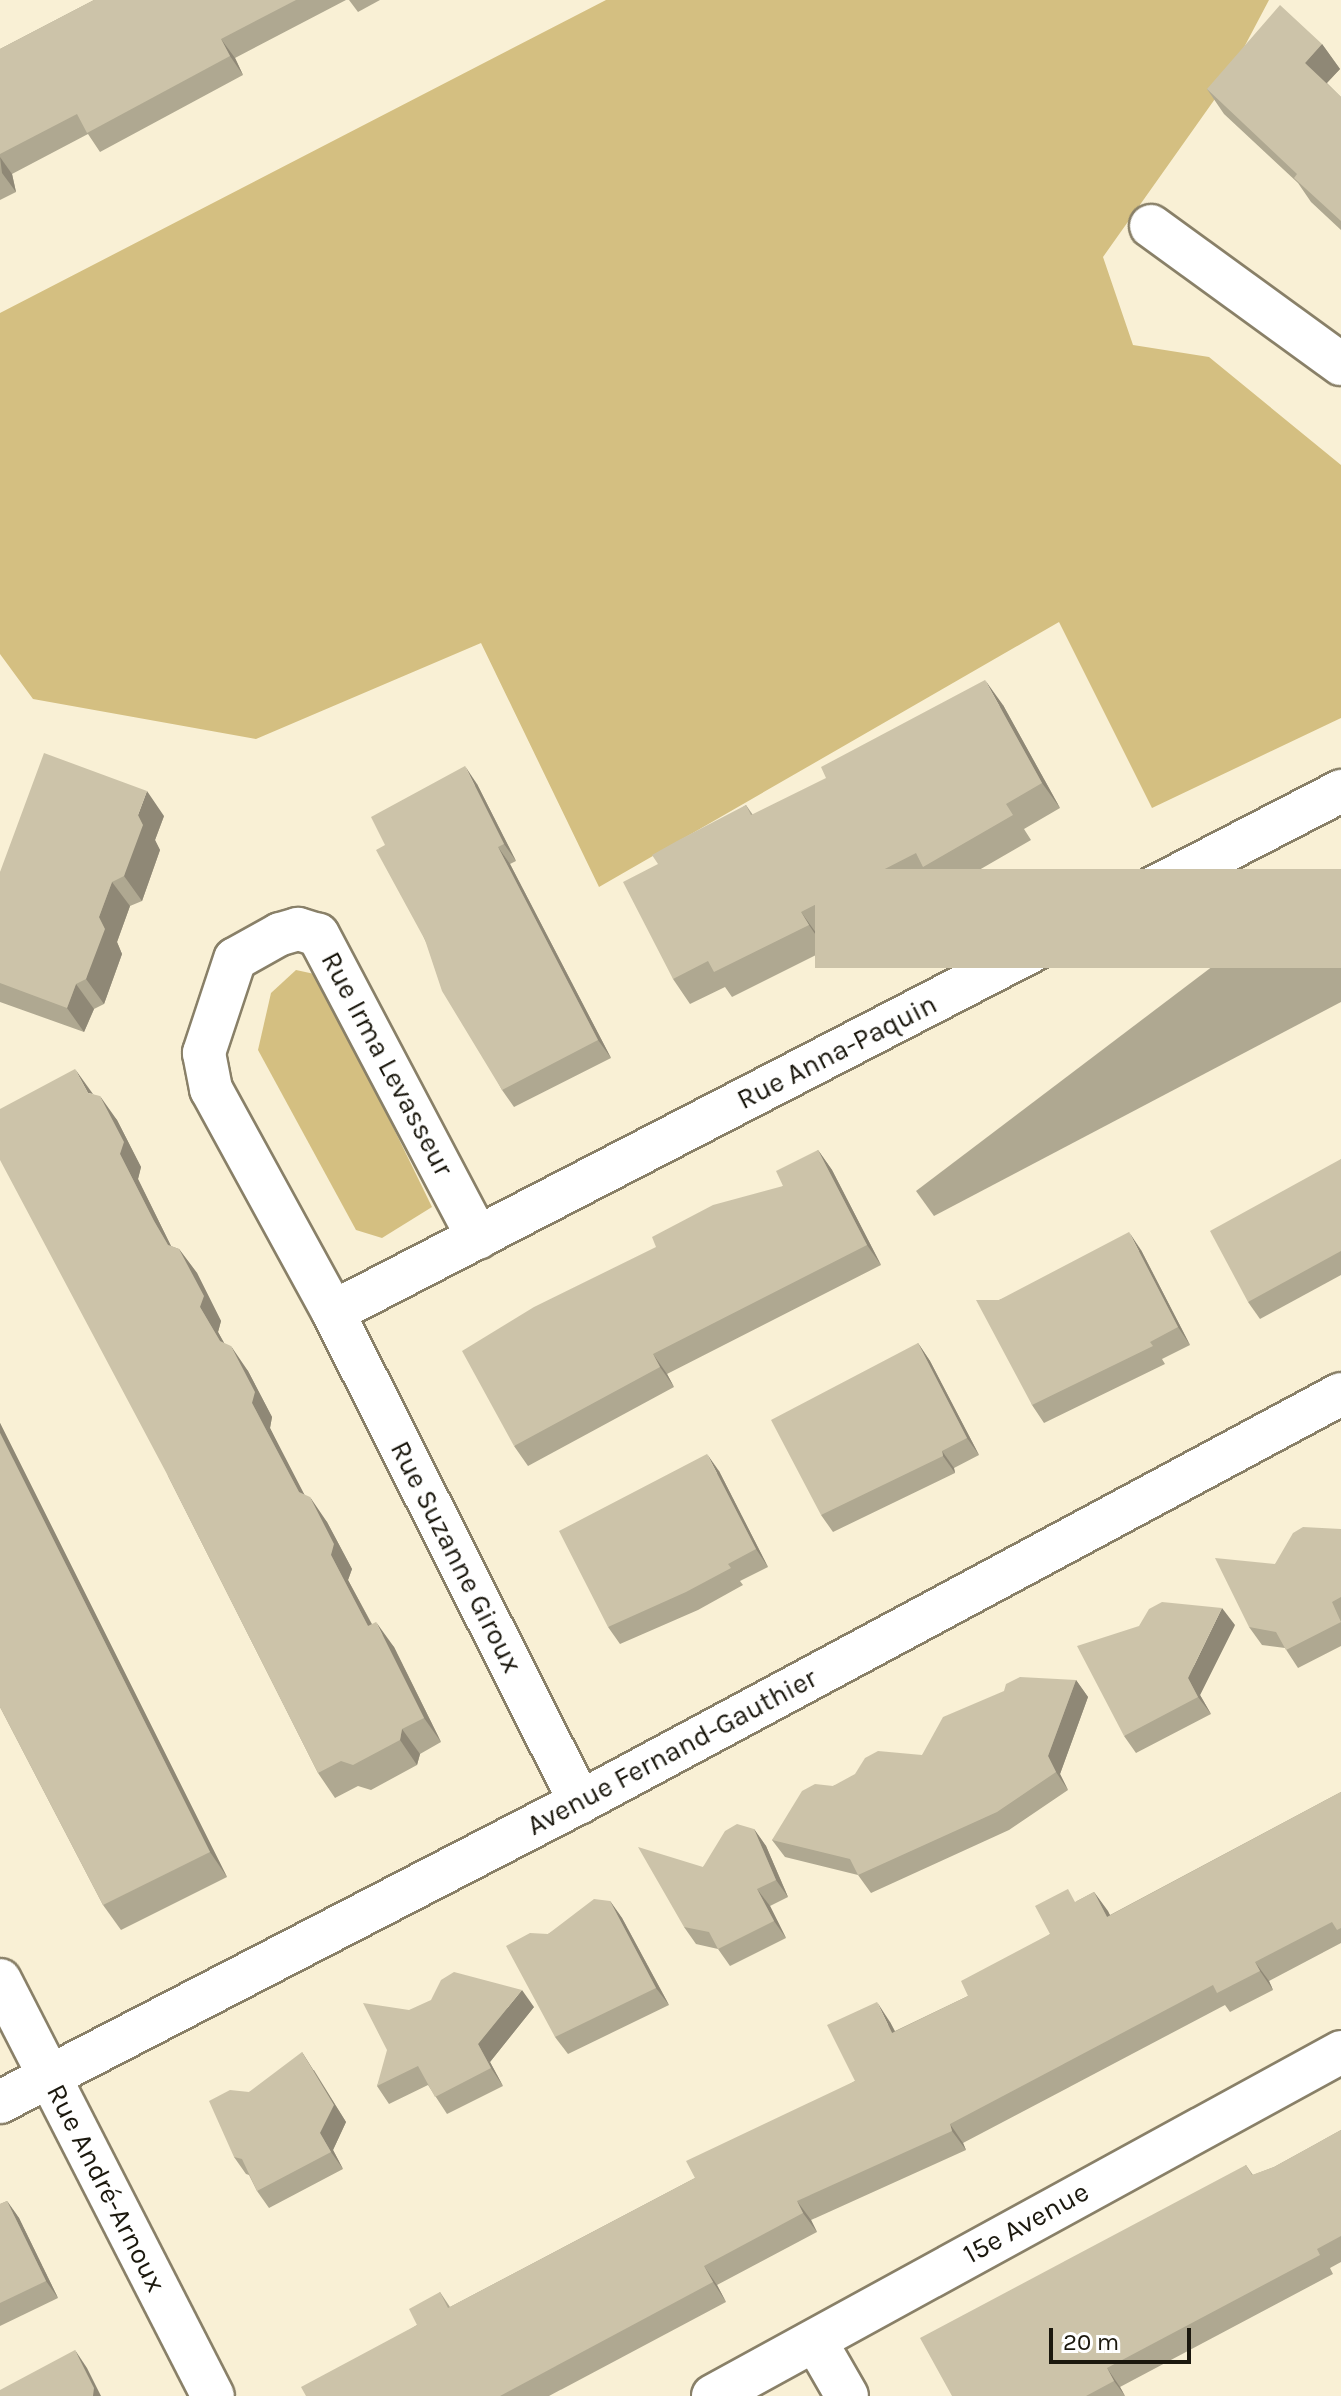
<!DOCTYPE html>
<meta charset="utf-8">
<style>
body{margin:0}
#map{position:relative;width:1341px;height:2396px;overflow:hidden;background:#f9f0d5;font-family:Karla,sans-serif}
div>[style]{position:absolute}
.green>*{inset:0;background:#d4bf81}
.roads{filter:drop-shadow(2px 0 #898068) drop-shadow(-2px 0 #898068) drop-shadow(0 2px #898068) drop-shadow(0 -2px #898068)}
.minor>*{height:42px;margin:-21px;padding:0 21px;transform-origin:21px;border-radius:21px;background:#fff}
.wall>*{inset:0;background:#afa891}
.shaded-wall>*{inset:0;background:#8f8876}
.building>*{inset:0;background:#ccc3a9;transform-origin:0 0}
span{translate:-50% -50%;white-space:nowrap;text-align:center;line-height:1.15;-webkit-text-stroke:7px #fff;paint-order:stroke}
.street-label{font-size:28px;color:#1b180e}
.scale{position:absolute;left:1049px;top:2328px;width:142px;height:36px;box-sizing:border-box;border:4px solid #1b180e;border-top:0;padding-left:10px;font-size:24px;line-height:28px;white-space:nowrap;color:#1b180e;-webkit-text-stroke:6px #fff;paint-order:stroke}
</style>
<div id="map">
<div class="green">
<i style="clip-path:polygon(606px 0,1269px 0,1222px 89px,1103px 257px,1133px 345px,1209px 357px,1341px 465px,1341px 718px,1152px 808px,1059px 622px,599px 887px,481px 643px,256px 739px,33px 699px,0 654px,0 313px)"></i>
<i style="clip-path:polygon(296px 970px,319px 975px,432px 1207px,382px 1238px,356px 1230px,258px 1050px,271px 993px)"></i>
</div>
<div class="roads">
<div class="minor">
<i style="left:1151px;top:226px;width:235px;rotate:36deg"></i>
<i style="left:478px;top:1238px;width:343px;rotate:-117.8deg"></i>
<i style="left:318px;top:935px;width:21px;rotate:-163deg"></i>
<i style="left:298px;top:929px;width:19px;rotate:164deg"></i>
<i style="left:280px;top:934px;width:51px;rotate:150.9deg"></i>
<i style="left:235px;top:959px;width:99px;rotate:108.3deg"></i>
<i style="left:204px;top:1053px;width:37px;rotate:79deg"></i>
<i style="left:211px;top:1089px;width:254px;rotate:61.3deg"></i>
<i style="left:333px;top:1312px;width:549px;rotate:63.25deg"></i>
<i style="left:333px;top:1312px;width:1135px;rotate:-27.33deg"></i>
<i style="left:0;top:1980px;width:467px;rotate:62.9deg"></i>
<i style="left:0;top:2102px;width:653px;rotate:-27.35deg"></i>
<i style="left:580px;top:1802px;width:863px;rotate:-28.2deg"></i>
<i style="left:816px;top:2342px;width:62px;rotate:60.1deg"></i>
<i style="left:713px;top:2396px;width:716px;rotate:-28.71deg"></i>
</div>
</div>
<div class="wall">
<i style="clip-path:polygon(94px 0,346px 0,235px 58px,243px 75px,100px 152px,88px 134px,12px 174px,16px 192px,0 200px,0 49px)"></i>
<i style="clip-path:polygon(349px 0,380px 0,358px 12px)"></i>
<i style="clip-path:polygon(1322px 44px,1340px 69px,1327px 83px,1341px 97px,1341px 230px,1311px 202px,1298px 183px,1224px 114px,1207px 89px)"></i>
<i style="clip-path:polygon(1003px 705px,1060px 808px,1024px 829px,1031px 840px,941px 892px,932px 879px,819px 937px,826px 950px,732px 997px,725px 987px,690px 1004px,673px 979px,658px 864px,746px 805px,753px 815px)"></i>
<i style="clip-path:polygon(477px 784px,516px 861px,510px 864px,611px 1058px,514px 1107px,502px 1090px,425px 940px,385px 845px)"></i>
<i style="clip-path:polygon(164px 816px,155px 840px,160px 850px,142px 901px,130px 906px,117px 942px,122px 954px,104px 1004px,94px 1009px,84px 1032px,0 1002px,0 872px)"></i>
<i style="clip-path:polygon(1341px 869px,1341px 1002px,934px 1216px,916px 1191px)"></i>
<i style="clip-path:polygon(93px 1094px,117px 1120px,141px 1167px,138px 1179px,171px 1246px,179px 1249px,197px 1273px,221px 1321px,218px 1332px,224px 1343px,248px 1371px,272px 1417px,270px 1428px,281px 1451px,304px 1495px,327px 1522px,352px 1569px,348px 1580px,372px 1624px,394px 1647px,441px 1742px,420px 1754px,417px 1765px,371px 1790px,358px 1786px,335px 1798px,318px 1773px,168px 1476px)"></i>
<i style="clip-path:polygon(818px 1150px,832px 1170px,881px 1265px,667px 1374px,674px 1387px,528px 1466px,514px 1446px,783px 1186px)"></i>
<i style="clip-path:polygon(1341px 1159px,1341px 1275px,1260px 1319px,1248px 1302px)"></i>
<i style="clip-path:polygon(1141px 1250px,1190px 1345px,1162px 1359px,1165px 1364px,1044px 1423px,1032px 1405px,999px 1300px)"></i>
<i style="clip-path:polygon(918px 1343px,930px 1361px,979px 1455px,954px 1468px,955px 1473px,833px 1532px,821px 1515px)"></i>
<i style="clip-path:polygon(0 1423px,227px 1877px,121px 1930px,103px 1905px,0 1707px)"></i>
<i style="clip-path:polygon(719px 1471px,768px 1567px,740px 1581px,743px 1585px,698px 1610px,620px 1644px,608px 1627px)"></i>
<i style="clip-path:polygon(1341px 1529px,1341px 1646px,1298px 1668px,1285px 1648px,1262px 1645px,1249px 1627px,1275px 1564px)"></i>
<i style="clip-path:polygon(1235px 1625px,1200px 1695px,1211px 1714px,1136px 1753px,1124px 1736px)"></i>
<i style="clip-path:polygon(1076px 1680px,1088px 1697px,1060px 1774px,1068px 1790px,1009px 1830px,871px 1893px,858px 1875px,785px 1857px,772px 1840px,833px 1786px,922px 1755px)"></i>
<i style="clip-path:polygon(1341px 1792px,1341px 1943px,1269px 1981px,1273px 1990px,1230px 2012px,1225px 2005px,963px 2143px,966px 2150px,811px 2220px,817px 2232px,717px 2285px,726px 2302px,549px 2396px,306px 2396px,417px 2325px,440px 2292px,450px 2307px,695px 2178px,855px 2081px,890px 2022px,895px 2031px,968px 1996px,1050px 1934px,1077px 1901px,1094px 1892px,1110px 1915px)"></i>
<i style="clip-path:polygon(754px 1829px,766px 1846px,788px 1897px,770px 1906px,786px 1938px,730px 1966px,718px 1949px,696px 1944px,684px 1927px,703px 1867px)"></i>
<i style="clip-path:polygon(610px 1901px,622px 1918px,669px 2005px,568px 2054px,555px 2037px,548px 1934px)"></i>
<i style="clip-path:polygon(534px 2007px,490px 2062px,503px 2086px,447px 2114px,428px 2085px,389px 2104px,377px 2086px,409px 2010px)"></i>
<i style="clip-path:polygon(314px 2070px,346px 2122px,333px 2150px,343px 2169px,269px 2208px,257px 2191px,249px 2175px,246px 2174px,234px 2157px,249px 2092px)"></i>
<i style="clip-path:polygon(1341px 2130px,1341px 2262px,1330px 2268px,1333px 2274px,1120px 2387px,1125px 2396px,952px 2396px,1246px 2165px,1253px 2175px,1274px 2167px)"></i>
<i style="clip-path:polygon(7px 2201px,19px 2218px,58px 2298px,0 2326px,0 2204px)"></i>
</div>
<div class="shaded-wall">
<i style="clip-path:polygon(221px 39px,235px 58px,243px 75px,230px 56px)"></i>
<i style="clip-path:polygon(1322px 44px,1340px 69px,1322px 88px,1305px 63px)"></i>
<i style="clip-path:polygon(0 157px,12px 174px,16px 192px,2px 173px)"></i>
<i style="clip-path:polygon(985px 680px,1003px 705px,1060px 808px,1042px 783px)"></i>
<i style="clip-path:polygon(465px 766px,477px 784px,516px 861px,504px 844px)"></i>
<i style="clip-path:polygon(147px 791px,164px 816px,155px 840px,160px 850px,142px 901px,124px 876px,138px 815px)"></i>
<i style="clip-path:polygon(498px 847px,510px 864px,611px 1058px,598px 1040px)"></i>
<i style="clip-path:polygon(112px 882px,130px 906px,117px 942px,122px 954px,104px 1004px,86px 979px,99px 917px)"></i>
<i style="clip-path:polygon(801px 912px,819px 937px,826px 950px,809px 925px)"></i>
<i style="clip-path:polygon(76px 984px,94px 1009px,84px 1032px,67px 1008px)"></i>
<i style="clip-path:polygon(75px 1069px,93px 1094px,88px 1093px)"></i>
<i style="clip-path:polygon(100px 1096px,117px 1120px,141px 1167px,138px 1179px,171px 1246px,168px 1245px,154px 1221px,120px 1154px)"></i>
<i style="clip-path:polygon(818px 1150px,832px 1170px,881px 1265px,867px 1245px)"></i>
<i style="clip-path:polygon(1129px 1232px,1141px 1250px,1190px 1345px,1178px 1327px)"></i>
<i style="clip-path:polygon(179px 1249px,197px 1273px,221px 1321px,218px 1332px,237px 1366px,220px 1341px,200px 1307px)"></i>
<i style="clip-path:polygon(918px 1343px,930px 1361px,979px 1455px,967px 1438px)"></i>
<i style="clip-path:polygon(231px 1346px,248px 1371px,272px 1417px,270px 1428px,316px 1517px,299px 1492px,252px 1403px)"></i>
<i style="clip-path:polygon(653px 1354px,667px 1374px,674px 1387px,660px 1367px)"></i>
<i style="clip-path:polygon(0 1423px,227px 1877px,210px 1852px,0 1433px)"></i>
<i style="clip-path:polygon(942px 1451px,954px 1468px,955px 1473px,943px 1456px)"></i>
<i style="clip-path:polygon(707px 1454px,719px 1471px,768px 1567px,756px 1549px)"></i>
<i style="clip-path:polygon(310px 1497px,327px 1522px,352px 1569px,348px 1580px,386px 1651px,368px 1626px,331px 1555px)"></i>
<i style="clip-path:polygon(1222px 1608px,1235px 1625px,1200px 1695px,1211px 1714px,1198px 1697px,1188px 1678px)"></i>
<i style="clip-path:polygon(376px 1622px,394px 1647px,441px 1742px,424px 1718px)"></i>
<i style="clip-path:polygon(1076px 1680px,1088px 1697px,1060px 1774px,1068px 1790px,1056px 1772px,1048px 1756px)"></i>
<i style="clip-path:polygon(402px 1729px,420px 1754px,417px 1765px,400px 1740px)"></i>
<i style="clip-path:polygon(754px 1829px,766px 1846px,788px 1897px,776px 1880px)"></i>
<i style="clip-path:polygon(757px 1889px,770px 1906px,786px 1938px,774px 1921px)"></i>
<i style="clip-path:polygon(1094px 1892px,1108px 1911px,1120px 1936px,1107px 1917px)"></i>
<i style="clip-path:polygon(610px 1901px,622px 1918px,669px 2005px,656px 1988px)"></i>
<i style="clip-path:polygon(1255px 1962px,1269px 1981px,1273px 1990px,1260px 1971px)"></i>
<i style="clip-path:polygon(522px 1990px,534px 2007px,490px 2062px,503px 2086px,491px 2068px,478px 2044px)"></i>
<i style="clip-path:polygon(877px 2002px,890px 2022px,905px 2052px,892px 2033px)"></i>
<i style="clip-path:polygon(302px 2052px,346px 2122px,333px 2150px,343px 2169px,331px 2152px,320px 2133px)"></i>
<i style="clip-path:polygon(950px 2124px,963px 2143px,966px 2150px,952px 2131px)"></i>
<i style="clip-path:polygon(7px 2201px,19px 2218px,58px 2298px,46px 2281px)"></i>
<i style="clip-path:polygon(797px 2201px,811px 2220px,817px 2232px,803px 2213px)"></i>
<i style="clip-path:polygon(704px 2266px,717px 2285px,726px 2302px,713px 2282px)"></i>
<i style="clip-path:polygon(75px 2350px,87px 2368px,101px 2396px,93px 2396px)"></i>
<i style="clip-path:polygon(1107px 2368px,1120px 2387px,1125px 2396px,1114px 2381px)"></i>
</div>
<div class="building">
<i style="clip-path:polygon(94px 0,296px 0,221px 39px,230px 56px,87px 133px,77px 114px,0 154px,0 49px)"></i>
<i style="clip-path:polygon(1280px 5px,1322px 44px,1305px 63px,1341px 97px,1341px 221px,1294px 178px,1297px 174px,1207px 89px)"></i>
<i style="clip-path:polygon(985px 680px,1042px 783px,1006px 804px,1013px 815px,923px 867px,916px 853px,801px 912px,809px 925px,714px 972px,708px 961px,673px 979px,623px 882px,658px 864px,652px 855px,677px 841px,746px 805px,751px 815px,826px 778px,821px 767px)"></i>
<i style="clip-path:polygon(44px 753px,147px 791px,138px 815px,143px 825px,124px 876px,112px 882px,99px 917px,105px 929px,86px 979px,76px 984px,67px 1008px,0 983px,0 872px)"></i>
<i style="clip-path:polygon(465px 766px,504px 844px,498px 847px,598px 1040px,502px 1090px,442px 991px,425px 940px,376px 850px,385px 845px,371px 817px)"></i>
<i style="left:1341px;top:869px;width:99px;height:526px;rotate:90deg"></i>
<i style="clip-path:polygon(75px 1069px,88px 1093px,100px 1096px,124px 1142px,120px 1154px,154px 1221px,168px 1245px,179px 1249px,204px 1296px,200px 1307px,220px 1341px,231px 1346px,255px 1392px,252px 1403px,264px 1426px,299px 1492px,310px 1497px,334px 1544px,331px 1555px,368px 1626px,376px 1622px,424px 1718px,402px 1729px,400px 1740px,353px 1765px,341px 1761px,318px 1773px,168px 1476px,0 1160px,0 1109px)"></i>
<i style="clip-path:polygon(818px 1150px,867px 1245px,653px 1354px,660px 1367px,514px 1446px,462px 1351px,534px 1307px,656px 1247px,652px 1237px,713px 1205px,783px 1186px,776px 1171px)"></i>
<i style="clip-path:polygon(1341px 1159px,1341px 1251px,1248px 1302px,1210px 1231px)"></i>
<i style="clip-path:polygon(1129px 1232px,1178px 1327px,1150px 1342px,1153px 1346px,1032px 1405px,976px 1300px,999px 1300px)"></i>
<i style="clip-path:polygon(918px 1343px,967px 1438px,942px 1451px,943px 1456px,821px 1515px,771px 1420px)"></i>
<i style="clip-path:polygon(0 1433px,210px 1852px,103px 1905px,0 1707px)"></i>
<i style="clip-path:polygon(707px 1454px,756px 1549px,728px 1564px,731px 1568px,686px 1592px,608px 1627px,559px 1531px)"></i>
<i style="clip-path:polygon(1303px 1527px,1341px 1529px,1341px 1597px,1332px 1602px,1341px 1622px,1286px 1650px,1276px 1632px,1249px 1627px,1215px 1558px,1275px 1564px,1293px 1533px)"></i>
<i style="clip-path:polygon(1162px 1602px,1222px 1608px,1188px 1678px,1198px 1697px,1124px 1736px,1077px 1646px,1139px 1626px,1149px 1609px)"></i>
<i style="clip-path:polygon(1020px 1677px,1076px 1680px,1048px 1756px,1056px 1772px,997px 1812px,858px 1875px,850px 1859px,772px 1840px,802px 1791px,815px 1784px,833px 1786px,855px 1774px,865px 1758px,878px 1751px,922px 1755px,943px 1717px,1004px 1691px,1006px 1684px)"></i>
<i style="clip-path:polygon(1341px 1792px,1341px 1928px,1337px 1930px,1332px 1922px,1255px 1962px,1260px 1971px,1217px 1993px,1213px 1985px,950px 2124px,952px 2131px,797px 2201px,803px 2213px,704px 2266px,713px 2282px,500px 2396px,306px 2396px,301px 2387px,417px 2325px,409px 2309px,440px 2292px,448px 2308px,695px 2178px,686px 2161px,855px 2081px,827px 2025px,877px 2002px,892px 2033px,968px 1996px,961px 1981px,1050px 1934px,1035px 1906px,1068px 1889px,1075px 1902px,1094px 1892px,1107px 1917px)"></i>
<i style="clip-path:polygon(737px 1824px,754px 1829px,776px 1880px,757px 1889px,774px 1921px,718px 1949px,709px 1932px,684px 1927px,638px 1847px,703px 1867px,725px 1831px)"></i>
<i style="clip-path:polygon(594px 1899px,610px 1901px,656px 1988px,555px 2037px,506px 1946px,530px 1933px,548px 1934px)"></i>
<i style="clip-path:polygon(454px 1972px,522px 1990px,478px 2044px,491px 2068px,435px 2097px,418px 2066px,377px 2086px,387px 2050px,363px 2003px,409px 2010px,431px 2000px,441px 1980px)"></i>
<i style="clip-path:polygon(302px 2052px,334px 2105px,320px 2133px,331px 2152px,257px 2191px,242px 2159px,234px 2157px,209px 2101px,230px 2090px,249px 2092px)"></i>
<i style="clip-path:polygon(1341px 2130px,1341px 2236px,1317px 2249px,1320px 2255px,1107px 2368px,1114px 2381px,1086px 2396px,952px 2396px,920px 2338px,1246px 2165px,1252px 2175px,1274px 2167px)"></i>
<i style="clip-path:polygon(7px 2201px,46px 2281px,0 2303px,0 2204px)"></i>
<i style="clip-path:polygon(75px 2350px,94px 2388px,93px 2396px,0 2396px,0 2390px)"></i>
</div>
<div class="street-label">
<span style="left:837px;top:1052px;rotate:-27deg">Rue Anna-Paquin</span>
<span style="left:387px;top:1064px;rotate:62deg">Rue Irma Levasseur</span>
<span style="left:456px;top:1557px;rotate:63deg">Rue Suzanne Giroux</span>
<span style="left:672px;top:1752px;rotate:-28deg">Avenue Fernand-Gauthier</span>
<span style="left:106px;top:2188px;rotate:63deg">Rue André-Arnoux</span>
<span style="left:1026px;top:2223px;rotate:-29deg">15e Avenue</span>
</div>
<div class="scale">20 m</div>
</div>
